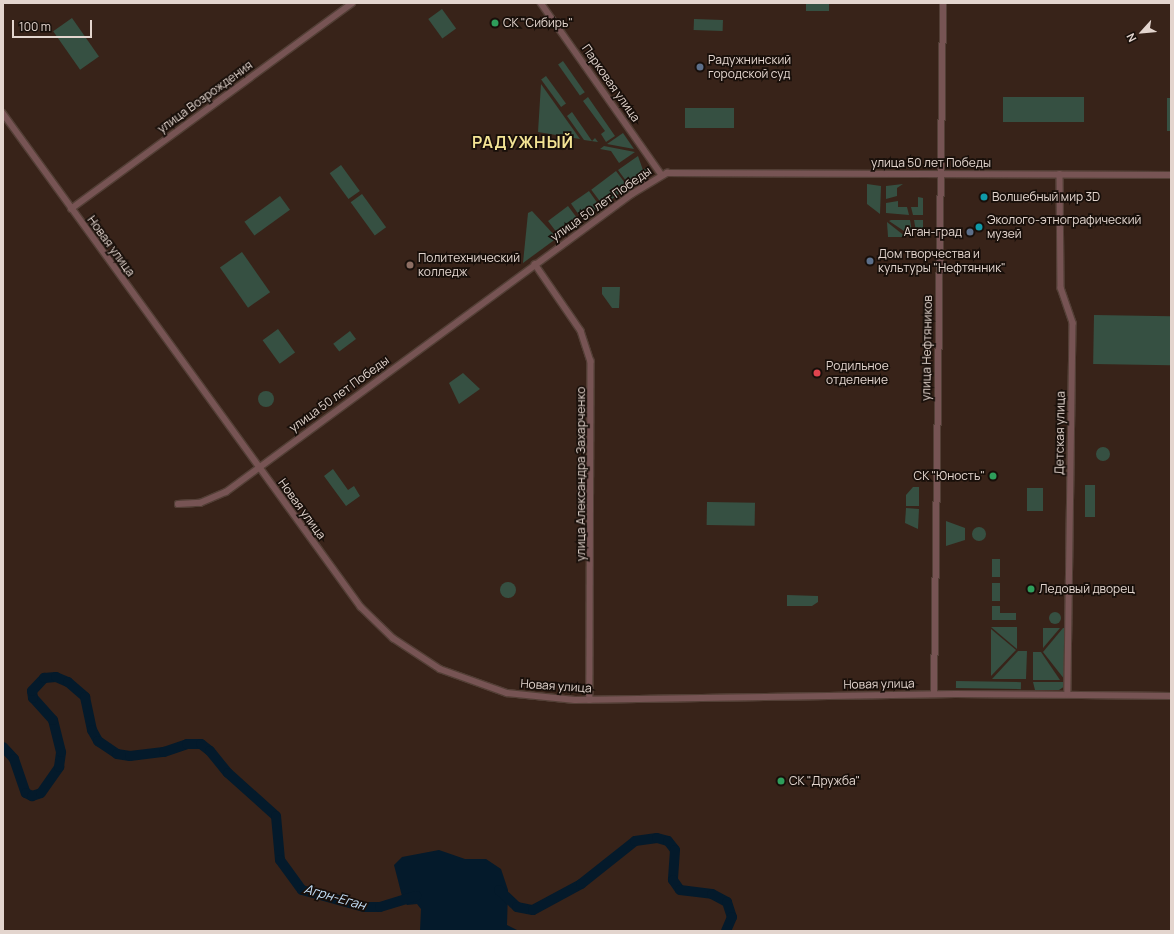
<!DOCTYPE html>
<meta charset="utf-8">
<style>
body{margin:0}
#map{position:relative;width:1174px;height:934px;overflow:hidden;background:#382319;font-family:Manrope,sans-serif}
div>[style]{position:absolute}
.green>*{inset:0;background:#365042;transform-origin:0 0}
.round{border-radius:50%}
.water>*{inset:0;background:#041a2b}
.river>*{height:10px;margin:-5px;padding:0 5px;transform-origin:5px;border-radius:5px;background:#041a2b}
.roads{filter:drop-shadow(1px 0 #533f36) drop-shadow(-1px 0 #533f36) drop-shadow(0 1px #533f36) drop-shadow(0 -1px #533f36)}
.minor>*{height:5.5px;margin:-2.75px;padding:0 2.75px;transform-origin:2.75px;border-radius:2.75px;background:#775454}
.dots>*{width:11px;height:11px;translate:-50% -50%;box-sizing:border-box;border:2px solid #180f0a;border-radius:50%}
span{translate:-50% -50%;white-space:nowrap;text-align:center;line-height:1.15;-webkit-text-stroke:3.5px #180f0a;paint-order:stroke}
.poi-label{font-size:12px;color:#e3d5ce}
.left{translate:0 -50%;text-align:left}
.right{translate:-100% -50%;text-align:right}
.street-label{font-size:12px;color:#e3d5ce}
.water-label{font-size:13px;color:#c6e2fb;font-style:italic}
.district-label{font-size:16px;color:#f3e394;font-weight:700;letter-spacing:1px}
.frame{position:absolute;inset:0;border:4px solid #e3d5ce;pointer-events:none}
.north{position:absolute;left:1122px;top:12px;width:40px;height:40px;-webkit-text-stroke:3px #180f0a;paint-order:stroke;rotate:243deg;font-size:11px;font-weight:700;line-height:16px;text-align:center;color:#e3d5ce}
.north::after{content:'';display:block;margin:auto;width:14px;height:18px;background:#e3d5ce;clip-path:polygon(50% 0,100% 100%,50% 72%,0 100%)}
.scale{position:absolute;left:12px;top:20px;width:80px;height:18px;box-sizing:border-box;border:2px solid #e3d5ce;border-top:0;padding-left:5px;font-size:12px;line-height:14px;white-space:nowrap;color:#e3d5ce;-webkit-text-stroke:3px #180f0a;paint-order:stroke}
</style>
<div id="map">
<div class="green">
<i style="left:806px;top:3px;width:23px;height:8px"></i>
<i style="left:442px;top:9px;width:24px;height:17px;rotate:54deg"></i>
<i style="left:72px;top:18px;width:47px;height:23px;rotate:55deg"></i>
<i style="left:694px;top:19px;width:29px;height:11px;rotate:2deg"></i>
<i style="left:563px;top:61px;width:38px;height:6px;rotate:55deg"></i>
<i style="left:546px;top:76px;width:34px;height:6px;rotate:54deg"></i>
<i style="clip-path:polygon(541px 84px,580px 139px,538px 132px)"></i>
<i style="clip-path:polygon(588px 97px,615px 136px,606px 142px,601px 134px,605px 131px,583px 101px)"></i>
<i style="left:1003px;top:97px;width:81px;height:25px"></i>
<i style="left:1167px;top:98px;width:4px;height:33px"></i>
<i style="left:685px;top:108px;width:49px;height:20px"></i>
<i style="clip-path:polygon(572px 112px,592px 141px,595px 138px,598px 142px,584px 140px,567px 116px)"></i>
<i style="clip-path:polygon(623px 133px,634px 149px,607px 144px)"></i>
<i style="clip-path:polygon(604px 146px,635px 152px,619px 163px,611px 151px,600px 149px)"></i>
<i style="clip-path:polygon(638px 156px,643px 170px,647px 167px,649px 171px,629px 185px,618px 170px)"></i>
<i style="left:341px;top:165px;width:32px;height:14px;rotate:54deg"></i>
<i style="left:616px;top:171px;width:20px;height:31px;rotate:53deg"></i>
<i style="clip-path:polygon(867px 184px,881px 186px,880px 214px,867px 204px)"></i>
<i style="clip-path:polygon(903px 184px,897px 188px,897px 196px,886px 199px,886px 186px)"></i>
<i style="left:589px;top:191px;width:19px;height:22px;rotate:55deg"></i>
<i style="left:362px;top:194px;width:41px;height:14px;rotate:54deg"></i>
<i style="left:280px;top:196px;width:17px;height:44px;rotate:54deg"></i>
<i style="clip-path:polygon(918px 197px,923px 198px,923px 215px,913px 215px,911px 207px,918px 207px)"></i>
<i style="clip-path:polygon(898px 201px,898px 207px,907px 207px,909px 215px,886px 213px,886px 203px)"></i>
<i style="left:568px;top:206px;width:20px;height:25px;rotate:53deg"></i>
<i style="clip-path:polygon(532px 211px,557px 238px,523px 263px,528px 213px)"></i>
<i style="clip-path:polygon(910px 220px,913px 237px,889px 221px,891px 220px)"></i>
<i style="clip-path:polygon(914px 220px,923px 220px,923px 237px,917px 237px)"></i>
<i style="clip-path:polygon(887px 222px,906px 237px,888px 237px)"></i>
<i style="left:242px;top:252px;width:49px;height:27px;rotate:55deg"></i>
<i style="clip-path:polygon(602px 287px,620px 287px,619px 308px,612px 308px,602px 294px)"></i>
<i style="left:1094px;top:315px;width:77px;height:49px;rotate:1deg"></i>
<i style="left:278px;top:329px;width:29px;height:19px;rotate:54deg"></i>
<i style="left:350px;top:331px;width:10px;height:21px;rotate:53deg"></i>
<i style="clip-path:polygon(463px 373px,480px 389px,459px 404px,449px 383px)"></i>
<i class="round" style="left:258px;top:391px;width:16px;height:16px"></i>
<i class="round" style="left:1096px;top:447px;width:14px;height:14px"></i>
<i style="clip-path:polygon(333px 469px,348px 490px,354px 486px,360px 496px,346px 506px,324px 476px)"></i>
<i style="left:1085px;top:485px;width:10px;height:32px"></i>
<i style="clip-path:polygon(913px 487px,919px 487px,919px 506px,906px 506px,906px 495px)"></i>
<i style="left:1027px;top:488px;width:16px;height:23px"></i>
<i style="left:707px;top:502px;width:48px;height:23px;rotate:1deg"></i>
<i style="clip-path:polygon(906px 508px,919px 509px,918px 529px,905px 523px)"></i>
<i style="clip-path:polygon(946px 521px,965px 528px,965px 540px,946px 546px)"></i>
<i class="round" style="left:972px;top:527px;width:14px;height:14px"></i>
<i style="left:992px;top:559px;width:8px;height:18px"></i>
<i class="round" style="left:500px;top:582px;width:16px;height:16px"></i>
<i style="left:1000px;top:583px;width:18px;height:8px;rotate:90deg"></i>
<i style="clip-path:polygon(787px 595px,818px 596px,818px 602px,812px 606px,787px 606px)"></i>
<i style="clip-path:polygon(992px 606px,1000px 606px,1000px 613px,1016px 613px,1016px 620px,992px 620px)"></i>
<i class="round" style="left:1049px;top:612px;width:12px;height:12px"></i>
<i style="clip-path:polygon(991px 627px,1017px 627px,1017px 649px)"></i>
<i style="clip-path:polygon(1043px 628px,1060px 628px,1043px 648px)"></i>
<i style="clip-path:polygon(1063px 628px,1066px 628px,1065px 680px,1043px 652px)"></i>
<i style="clip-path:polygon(991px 629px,1016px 650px,991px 676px)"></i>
<i style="clip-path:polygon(1018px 651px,1027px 651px,1026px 679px,992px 679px)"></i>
<i style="clip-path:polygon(1033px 652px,1041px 652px,1060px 680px,1033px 680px)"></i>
<i style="left:956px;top:681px;width:65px;height:7px;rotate:1deg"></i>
<i style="clip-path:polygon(1033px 682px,1065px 682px,1065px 686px,1059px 690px,1035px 690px)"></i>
</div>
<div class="water">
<i style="clip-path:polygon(439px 850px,465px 859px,486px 859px,501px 869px,508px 890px,507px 925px,519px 931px,420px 931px,421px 909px,417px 904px,407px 905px,403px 900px,394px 865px,402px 857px)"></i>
</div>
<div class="river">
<i style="left:3px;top:747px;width:16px;rotate:47deg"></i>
<i style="left:14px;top:759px;width:36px;rotate:71deg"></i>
<i style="left:26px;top:793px;width:7px;rotate:27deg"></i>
<i style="left:32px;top:796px;width:9px;rotate:-18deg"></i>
<i style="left:41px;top:793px;width:32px;rotate:-55deg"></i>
<i style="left:59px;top:767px;width:15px;rotate:-82deg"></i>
<i style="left:61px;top:752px;width:33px;rotate:-104deg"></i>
<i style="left:53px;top:720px;width:30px;rotate:-132deg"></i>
<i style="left:33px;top:698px;width:7px;rotate:-98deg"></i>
<i style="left:32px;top:691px;width:18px;rotate:-47deg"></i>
<i style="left:44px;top:678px;width:12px;rotate:-5deg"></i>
<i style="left:56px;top:677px;width:13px;rotate:23deg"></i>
<i style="left:68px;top:682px;width:23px;rotate:41deg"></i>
<i style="left:85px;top:697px;width:34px;rotate:78deg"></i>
<i style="left:92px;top:730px;width:13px;rotate:61deg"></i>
<i style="left:98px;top:741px;width:23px;rotate:34deg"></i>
<i style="left:117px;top:754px;width:13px;rotate:9deg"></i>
<i style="left:130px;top:756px;width:34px;rotate:-7deg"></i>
<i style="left:164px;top:752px;width:24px;rotate:-19deg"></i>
<i style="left:187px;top:744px;width:14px"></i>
<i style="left:201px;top:744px;width:11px;rotate:38deg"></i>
<i style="left:210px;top:751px;width:28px;rotate:51deg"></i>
<i style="left:228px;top:773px;width:64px;rotate:41.9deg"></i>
<i style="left:276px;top:816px;width:44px;rotate:84.8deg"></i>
<i style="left:280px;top:860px;width:37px;rotate:54deg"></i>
<i style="left:302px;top:890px;width:64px;rotate:15.3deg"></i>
<i style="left:364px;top:907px;width:16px"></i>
<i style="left:380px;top:907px;width:38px;rotate:-17deg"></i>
<i style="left:499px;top:890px;width:25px;rotate:43deg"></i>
<i style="left:517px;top:907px;width:16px;rotate:11deg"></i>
<i style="left:533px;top:910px;width:55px;rotate:-28.4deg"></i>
<i style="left:581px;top:884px;width:69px;rotate:-38.5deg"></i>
<i style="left:635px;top:841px;width:22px;rotate:-8deg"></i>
<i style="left:657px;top:838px;width:11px;rotate:15deg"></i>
<i style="left:668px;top:841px;width:11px;rotate:52deg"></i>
<i style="left:675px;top:850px;width:30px;rotate:94deg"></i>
<i style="left:673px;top:880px;width:12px;rotate:55deg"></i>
<i style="left:680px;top:890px;width:32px;rotate:7deg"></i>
<i style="left:712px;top:894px;width:17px;rotate:28deg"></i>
<i style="left:727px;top:902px;width:16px;rotate:72deg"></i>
<i style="left:732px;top:917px;width:15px;rotate:113deg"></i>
</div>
<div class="roads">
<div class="minor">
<i style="left:541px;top:3px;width:210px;rotate:54.9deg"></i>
<i style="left:3px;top:113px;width:610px;rotate:54.07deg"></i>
<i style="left:361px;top:607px;width:45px;rotate:44.1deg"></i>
<i style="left:393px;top:638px;width:56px;rotate:33.4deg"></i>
<i style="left:440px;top:669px;width:71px;rotate:19.7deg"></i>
<i style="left:507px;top:693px;width:68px;rotate:5.9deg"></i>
<i style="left:575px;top:700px;width:380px;rotate:-0.9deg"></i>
<i style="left:955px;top:694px;width:216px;rotate:0.5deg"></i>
<i style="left:1060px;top:174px;width:114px;rotate:89.5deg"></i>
<i style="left:1061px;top:288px;width:37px;rotate:71deg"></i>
<i style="left:1073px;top:323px;width:371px;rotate:90.8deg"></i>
<i style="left:71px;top:209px;width:348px;rotate:-36.2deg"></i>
<i style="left:535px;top:264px;width:81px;rotate:55.5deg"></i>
<i style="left:581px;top:331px;width:32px;rotate:72deg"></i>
<i style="left:591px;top:361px;width:339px;rotate:90.2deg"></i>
<i style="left:178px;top:504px;width:22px;rotate:-3deg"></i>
<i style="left:200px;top:503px;width:28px;rotate:-23deg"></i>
<i style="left:226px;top:492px;width:504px;rotate:-36.28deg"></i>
<i style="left:632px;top:194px;width:41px;rotate:-31deg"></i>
<i style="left:667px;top:173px;width:504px;rotate:0.23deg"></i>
<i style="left:934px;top:694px;width:691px;rotate:-89.25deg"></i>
</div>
</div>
<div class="dots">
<i style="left:495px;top:23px;background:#2e9e5b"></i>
<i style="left:700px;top:67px;background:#5c6f8a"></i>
<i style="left:984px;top:197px;background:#0f9aa8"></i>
<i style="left:979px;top:227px;background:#0f9aa8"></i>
<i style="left:970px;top:232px;background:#5c6f8a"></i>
<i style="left:870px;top:261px;background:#5c6f8a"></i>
<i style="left:410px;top:265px;background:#8d6e63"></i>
<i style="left:817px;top:373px;background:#e0444e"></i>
<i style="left:993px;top:476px;background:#2e9e5b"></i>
<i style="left:1031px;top:589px;background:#2e9e5b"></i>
<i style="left:781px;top:781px;background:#2e9e5b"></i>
</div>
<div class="poi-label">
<span class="left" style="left:503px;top:23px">СК "Сибирь"</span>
<span class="left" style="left:708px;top:67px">Радужнинский<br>городской суд</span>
<span class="left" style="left:992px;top:197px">Волшебный мир 3D</span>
<span class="left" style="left:987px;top:227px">Эколого-этнографический<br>музей</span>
<span class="right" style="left:962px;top:232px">Аган-град</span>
<span class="left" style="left:878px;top:261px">Дом творчества и<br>культуры "Нефтянник"</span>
<span class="left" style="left:418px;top:265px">Политехнический<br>колледж</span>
<span class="left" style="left:826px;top:373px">Родильное<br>отделение</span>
<span class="right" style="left:985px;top:476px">СК "Юность"</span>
<span class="left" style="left:1039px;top:589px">Ледовый дворец</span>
<span class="left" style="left:789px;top:781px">СК "Дружба"</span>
</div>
<div class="street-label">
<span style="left:611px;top:83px;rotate:55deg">Парковая улица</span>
<span style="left:205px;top:97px;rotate:-36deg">улица Возрождения</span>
<span style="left:931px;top:163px">улица 50 лет Победы</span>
<span style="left:601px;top:204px;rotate:-35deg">улица 50 лет Победы</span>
<span style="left:111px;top:246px;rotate:54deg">Новая улица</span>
<span style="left:927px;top:348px;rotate:-89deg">улица Нефтяников</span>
<span style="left:339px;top:394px;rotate:-36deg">улица 50 лет Победы</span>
<span style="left:1060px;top:433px;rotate:-89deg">Детская улица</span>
<span style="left:581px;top:474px;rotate:-90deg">улица Александра Захарченко</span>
<span style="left:302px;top:509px;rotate:54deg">Новая улица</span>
<span style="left:879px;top:684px;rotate:-1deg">Новая улица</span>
<span style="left:556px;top:686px;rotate:4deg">Новая улица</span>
</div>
<div class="water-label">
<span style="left:335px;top:897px;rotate:16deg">Агрн-Еган</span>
</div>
<div class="district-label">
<span style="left:523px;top:142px">РАДУЖНЫЙ</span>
</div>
<div class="frame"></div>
<div class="north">N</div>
<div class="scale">100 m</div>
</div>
